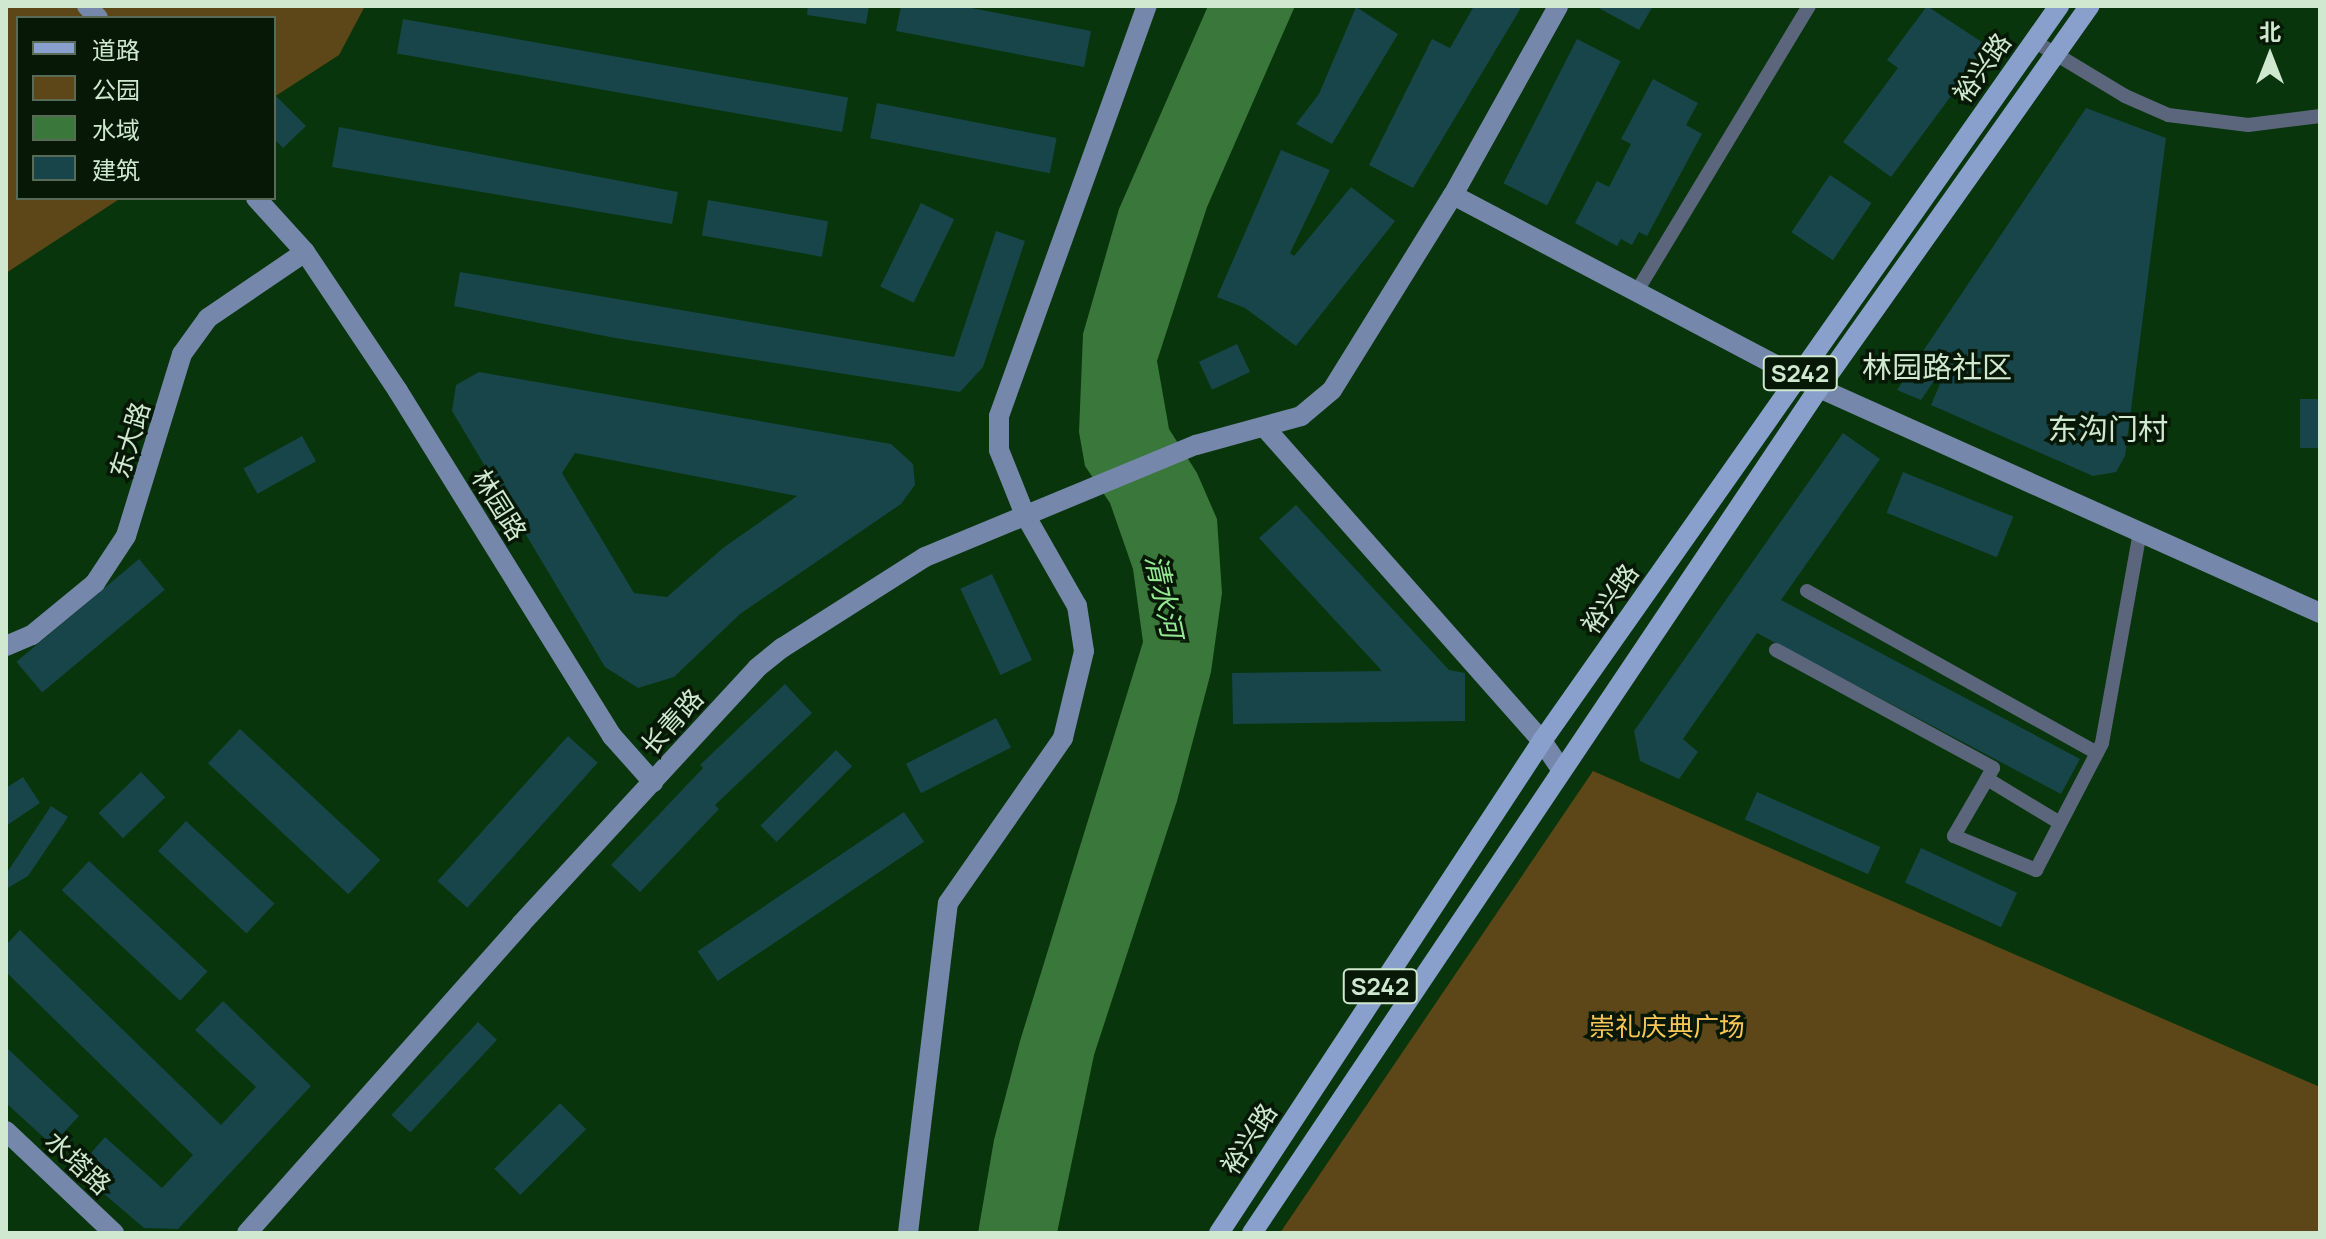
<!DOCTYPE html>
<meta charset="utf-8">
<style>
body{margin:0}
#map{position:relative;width:2326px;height:1239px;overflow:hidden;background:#08350b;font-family:Manrope,"Noto Sans SC",sans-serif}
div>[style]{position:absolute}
.green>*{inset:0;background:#5d4718}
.water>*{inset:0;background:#3a773a}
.building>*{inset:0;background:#17454a;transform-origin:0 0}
.street>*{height:14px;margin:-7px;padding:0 7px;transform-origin:7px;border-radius:7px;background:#5b667c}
.secondary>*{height:20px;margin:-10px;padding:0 10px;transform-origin:10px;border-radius:10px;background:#7587aa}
.primary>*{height:20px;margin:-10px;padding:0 10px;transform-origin:10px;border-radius:10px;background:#89a0cd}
span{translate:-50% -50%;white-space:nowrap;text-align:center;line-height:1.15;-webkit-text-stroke:7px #071807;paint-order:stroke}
.shield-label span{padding:2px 6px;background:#071807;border:2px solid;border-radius:6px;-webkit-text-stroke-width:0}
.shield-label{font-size:24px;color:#d0e8cf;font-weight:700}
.street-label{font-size:26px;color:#d0e8cf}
.park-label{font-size:26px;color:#f9c554}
.water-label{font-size:28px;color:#95e994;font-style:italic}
.quarter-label{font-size:30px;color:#d0e8cf}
.frame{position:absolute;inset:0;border:8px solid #d0e8cf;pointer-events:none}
.legend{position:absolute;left:16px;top:16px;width:260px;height:184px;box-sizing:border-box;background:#071807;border:2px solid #576b57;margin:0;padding:10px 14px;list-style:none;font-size:24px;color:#d0e8cf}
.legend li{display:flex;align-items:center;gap:16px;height:40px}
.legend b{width:40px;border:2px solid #576b57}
.north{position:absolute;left:2230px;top:16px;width:80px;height:80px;-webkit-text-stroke:6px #071807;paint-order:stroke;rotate:0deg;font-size:22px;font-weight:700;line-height:32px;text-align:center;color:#d0e8cf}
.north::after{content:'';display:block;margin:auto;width:28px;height:36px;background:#d0e8cf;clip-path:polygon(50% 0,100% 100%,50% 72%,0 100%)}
</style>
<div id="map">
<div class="green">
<i style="clip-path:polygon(6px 6px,365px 6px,339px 55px,274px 97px,274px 18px,18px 18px,18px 198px,121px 198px,6px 273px)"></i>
<i style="clip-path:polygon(1593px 771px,2320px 1087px,2320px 1233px,1280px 1233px)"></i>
</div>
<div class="water">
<i style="clip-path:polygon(1208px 6px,1295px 6px,1207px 207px,1157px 361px,1169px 429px,1197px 473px,1217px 519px,1222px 593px,1211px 672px,1177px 801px,1094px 1055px,1057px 1233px,978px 1233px,994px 1140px,1020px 1041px,1143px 642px,1133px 569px,1110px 503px,1085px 466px,1079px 432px,1083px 334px,1119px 209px)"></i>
</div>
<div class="building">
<i style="clip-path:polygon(808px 6px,869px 6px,866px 24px,807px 15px)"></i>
<i style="clip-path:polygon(901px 6px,961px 6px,1091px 31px,1084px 67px,896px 31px)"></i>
<i style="clip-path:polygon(1474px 6px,1522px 6px,1413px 188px,1369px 165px,1432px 39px,1450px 48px)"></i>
<i style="clip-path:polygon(1595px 6px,1653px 6px,1639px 30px)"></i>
<i style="clip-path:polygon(1927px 6px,1988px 46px,1891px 177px,1843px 142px,1898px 68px,1887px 60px)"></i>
<i style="clip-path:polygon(1356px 7px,1398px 34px,1332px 144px,1296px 124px,1319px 94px)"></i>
<i style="left:403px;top:19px;width:452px;height:35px;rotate:10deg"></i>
<i style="left:1577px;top:39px;width:49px;height:162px;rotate:27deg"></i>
<i style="clip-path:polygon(1653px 79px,1698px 103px,1686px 125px,1702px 134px,1647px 236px,1639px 232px,1632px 245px,1621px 239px,1617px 246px,1575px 223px,1597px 181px,1609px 187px,1631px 144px,1621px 139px)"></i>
<i style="clip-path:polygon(274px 94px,306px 126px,283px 148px,274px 139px)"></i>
<i style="left:877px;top:103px;width:183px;height:36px;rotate:11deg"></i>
<i style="clip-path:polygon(2086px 108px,2166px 138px,2125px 456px,2116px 472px,2093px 476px,1931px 405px,1940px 384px,1934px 381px,1921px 400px,1897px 390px)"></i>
<i style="clip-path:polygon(339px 127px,678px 192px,672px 224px,332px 167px)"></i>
<i style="clip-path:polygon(1281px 150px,1330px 170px,1290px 253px,1294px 256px,1351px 187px,1395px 221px,1296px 346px,1245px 308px,1217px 297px)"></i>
<i style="left:1830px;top:175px;width:50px;height:69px;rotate:34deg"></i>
<i style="left:708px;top:200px;width:122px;height:36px;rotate:10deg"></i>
<i style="left:921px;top:203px;width:37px;height:93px;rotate:26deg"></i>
<i style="clip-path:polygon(996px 231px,1025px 241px,983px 367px,960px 392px,615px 338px,454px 306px,460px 272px,954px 357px)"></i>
<i style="left:1237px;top:344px;width:31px;height:42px;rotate:65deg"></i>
<i style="clip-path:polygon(evenodd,479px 372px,891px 444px,913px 464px,915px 485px,901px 504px,740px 614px,674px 677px,638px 688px,605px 667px,452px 411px,456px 385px,479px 372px,575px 453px,797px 496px,723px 548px,667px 597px,634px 593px,562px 473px,575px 453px)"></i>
<i style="left:2300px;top:399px;width:20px;height:49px"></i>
<i style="clip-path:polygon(1843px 433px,1880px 459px,1781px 600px,2080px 759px,2061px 794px,1757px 633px,1683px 739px,1698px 752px,1679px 779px,1640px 761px,1634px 731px)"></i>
<i style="left:302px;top:436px;width:29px;height:67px;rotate:61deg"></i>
<i style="left:1903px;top:472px;width:119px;height:44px;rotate:22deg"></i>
<i style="clip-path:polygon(1296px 505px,1449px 670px,1465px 673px,1465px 721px,1233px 724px,1232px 673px,1382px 671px,1259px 538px)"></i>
<i style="left:139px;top:559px;width:40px;height:160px;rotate:50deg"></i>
<i style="left:992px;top:574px;width:95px;height:35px;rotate:65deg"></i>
<i style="clip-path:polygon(785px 684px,812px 713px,715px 805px,719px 809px,640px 892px,611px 865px,703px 768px,700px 765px)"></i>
<i style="left:996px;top:718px;width:33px;height:101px;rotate:63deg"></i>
<i style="left:240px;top:729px;width:192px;height:47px;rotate:43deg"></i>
<i style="left:568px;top:736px;width:40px;height:195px;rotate:42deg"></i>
<i style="left:836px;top:750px;width:23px;height:107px;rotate:45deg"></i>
<i style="left:141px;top:772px;width:35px;height:59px;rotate:46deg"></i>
<i style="clip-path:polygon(23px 777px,40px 803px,6px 826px,6px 788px)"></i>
<i style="left:1757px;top:792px;width:135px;height:30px;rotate:24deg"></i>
<i style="clip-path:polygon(51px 806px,68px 817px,28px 876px,6px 889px,6px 874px)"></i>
<i style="left:904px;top:812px;width:36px;height:249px;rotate:56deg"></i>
<i style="left:186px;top:821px;width:121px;height:41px;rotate:43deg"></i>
<i style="left:1921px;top:848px;width:106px;height:38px;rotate:25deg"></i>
<i style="left:89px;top:861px;width:162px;height:40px;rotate:43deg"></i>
<i style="clip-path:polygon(20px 930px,221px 1125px,256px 1087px,195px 1030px,223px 1001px,311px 1086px,178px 1229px,144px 1228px,76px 1170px,105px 1137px,162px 1188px,193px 1155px,6px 972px,6px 945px)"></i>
<i style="left:478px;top:1022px;width:26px;height:127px;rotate:43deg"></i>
<i style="clip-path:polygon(6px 1047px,79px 1116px,52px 1145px,6px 1103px)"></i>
<i style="left:560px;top:1103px;width:37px;height:93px;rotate:45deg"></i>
</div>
<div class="street">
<i style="left:2034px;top:41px;width:106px;rotate:31.1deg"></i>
<i style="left:2125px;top:96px;width:47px;rotate:23.8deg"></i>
<i style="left:2168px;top:115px;width:81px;rotate:7.1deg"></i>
<i style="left:2248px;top:125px;width:73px;rotate:-7.1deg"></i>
<i style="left:1637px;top:291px;width:333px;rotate:-58.9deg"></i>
<i style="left:1807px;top:591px;width:332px;rotate:29.2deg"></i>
<i style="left:1776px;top:650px;width:247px;rotate:28.5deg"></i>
<i style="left:1993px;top:768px;width:13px;rotate:119deg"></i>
<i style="left:2060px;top:823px;width:85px;rotate:-148.9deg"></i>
<i style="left:1987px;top:779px;width:66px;rotate:120.1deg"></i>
<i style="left:1954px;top:836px;width:89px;rotate:22.5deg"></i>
<i style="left:2036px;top:870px;width:143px;rotate:-62.5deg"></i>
<i style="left:2102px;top:743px;width:214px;rotate:-79.8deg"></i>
</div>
<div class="secondary">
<i style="left:87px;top:6px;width:16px;rotate:47deg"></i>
<i style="left:1453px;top:195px;width:414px;rotate:27.8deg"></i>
<i style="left:1819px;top:388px;width:549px;rotate:24.18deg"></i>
<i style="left:256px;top:198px;width:73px;rotate:47.8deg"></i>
<i style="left:305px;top:252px;width:167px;rotate:56.2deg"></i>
<i style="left:398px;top:391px;width:406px;rotate:58.2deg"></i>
<i style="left:612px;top:736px;width:62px;rotate:48.3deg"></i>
<i style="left:1266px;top:429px;width:417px;rotate:48.5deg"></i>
<i style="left:1542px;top:741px;width:34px;rotate:56deg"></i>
<i style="left:6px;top:646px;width:28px;rotate:-23deg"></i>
<i style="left:32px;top:635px;width:82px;rotate:-39.5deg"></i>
<i style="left:95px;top:583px;width:56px;rotate:-56.6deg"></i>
<i style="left:126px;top:536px;width:190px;rotate:-72.9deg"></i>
<i style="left:182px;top:354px;width:44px;rotate:-54.2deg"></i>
<i style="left:208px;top:318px;width:117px;rotate:-34.2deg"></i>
<i style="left:6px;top:1131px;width:149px;rotate:43.4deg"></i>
<i style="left:247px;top:1233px;width:413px;rotate:-48.4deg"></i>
<i style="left:521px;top:924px;width:348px;rotate:-47.3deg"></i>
<i style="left:757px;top:668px;width:32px;rotate:-39deg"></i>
<i style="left:782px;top:648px;width:169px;rotate:-32.5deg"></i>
<i style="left:925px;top:557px;width:293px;rotate:-22.5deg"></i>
<i style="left:1196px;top:445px;width:109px;rotate:-15.4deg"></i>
<i style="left:1301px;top:416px;width:40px;rotate:-40deg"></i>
<i style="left:1332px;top:390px;width:229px;rotate:-58.2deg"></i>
<i style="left:1453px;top:195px;width:216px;rotate:-60.9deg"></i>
<i style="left:908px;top:1233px;width:332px;rotate:-83.1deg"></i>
<i style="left:948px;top:903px;width:201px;rotate:-55.1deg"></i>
<i style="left:1063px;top:738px;width:89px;rotate:-76.4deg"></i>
<i style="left:1084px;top:651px;width:46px;rotate:-98.8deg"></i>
<i style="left:1077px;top:606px;width:105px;rotate:-119.7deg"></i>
<i style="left:1025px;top:515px;width:70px;rotate:-111.8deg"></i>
<i style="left:999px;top:450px;width:34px;rotate:-90deg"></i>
<i style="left:999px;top:416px;width:436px;rotate:-70.2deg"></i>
</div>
<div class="primary">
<i style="left:1219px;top:1233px;width:589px;rotate:-56.71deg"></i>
<i style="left:1542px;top:741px;width:899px;rotate:-54.88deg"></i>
<i style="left:1252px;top:1233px;width:1018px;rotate:-56.14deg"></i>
<i style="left:1819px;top:388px;width:468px;rotate:-54.7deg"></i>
</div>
<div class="shield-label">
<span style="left:1800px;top:373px">S242</span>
<span style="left:1380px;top:986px">S242</span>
</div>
<div class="street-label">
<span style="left:1982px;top:68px;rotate:-54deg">裕兴路</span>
<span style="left:130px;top:440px;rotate:-73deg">东大路</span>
<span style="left:499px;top:505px;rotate:58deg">林园路</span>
<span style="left:1610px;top:599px;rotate:-55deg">裕兴路</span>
<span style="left:672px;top:722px;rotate:-48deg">长青路</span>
<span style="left:1249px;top:1139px;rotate:-57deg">裕兴路</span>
<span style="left:78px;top:1163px;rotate:43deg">水塔路</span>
</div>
<div class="park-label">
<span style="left:1667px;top:1027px">崇礼庆典广场</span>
</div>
<div class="water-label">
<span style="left:1165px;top:596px;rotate:78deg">清水河</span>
</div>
<div class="quarter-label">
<span style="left:1937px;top:367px">林园路社区</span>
<span style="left:2108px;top:429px">东沟门村</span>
</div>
<div class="frame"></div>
<ul class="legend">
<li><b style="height:10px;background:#89a0cd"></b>道路</li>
<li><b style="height:22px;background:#5d4718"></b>公园</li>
<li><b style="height:22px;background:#3a773a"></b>水域</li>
<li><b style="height:22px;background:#17454a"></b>建筑</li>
</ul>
<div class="north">北</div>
</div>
